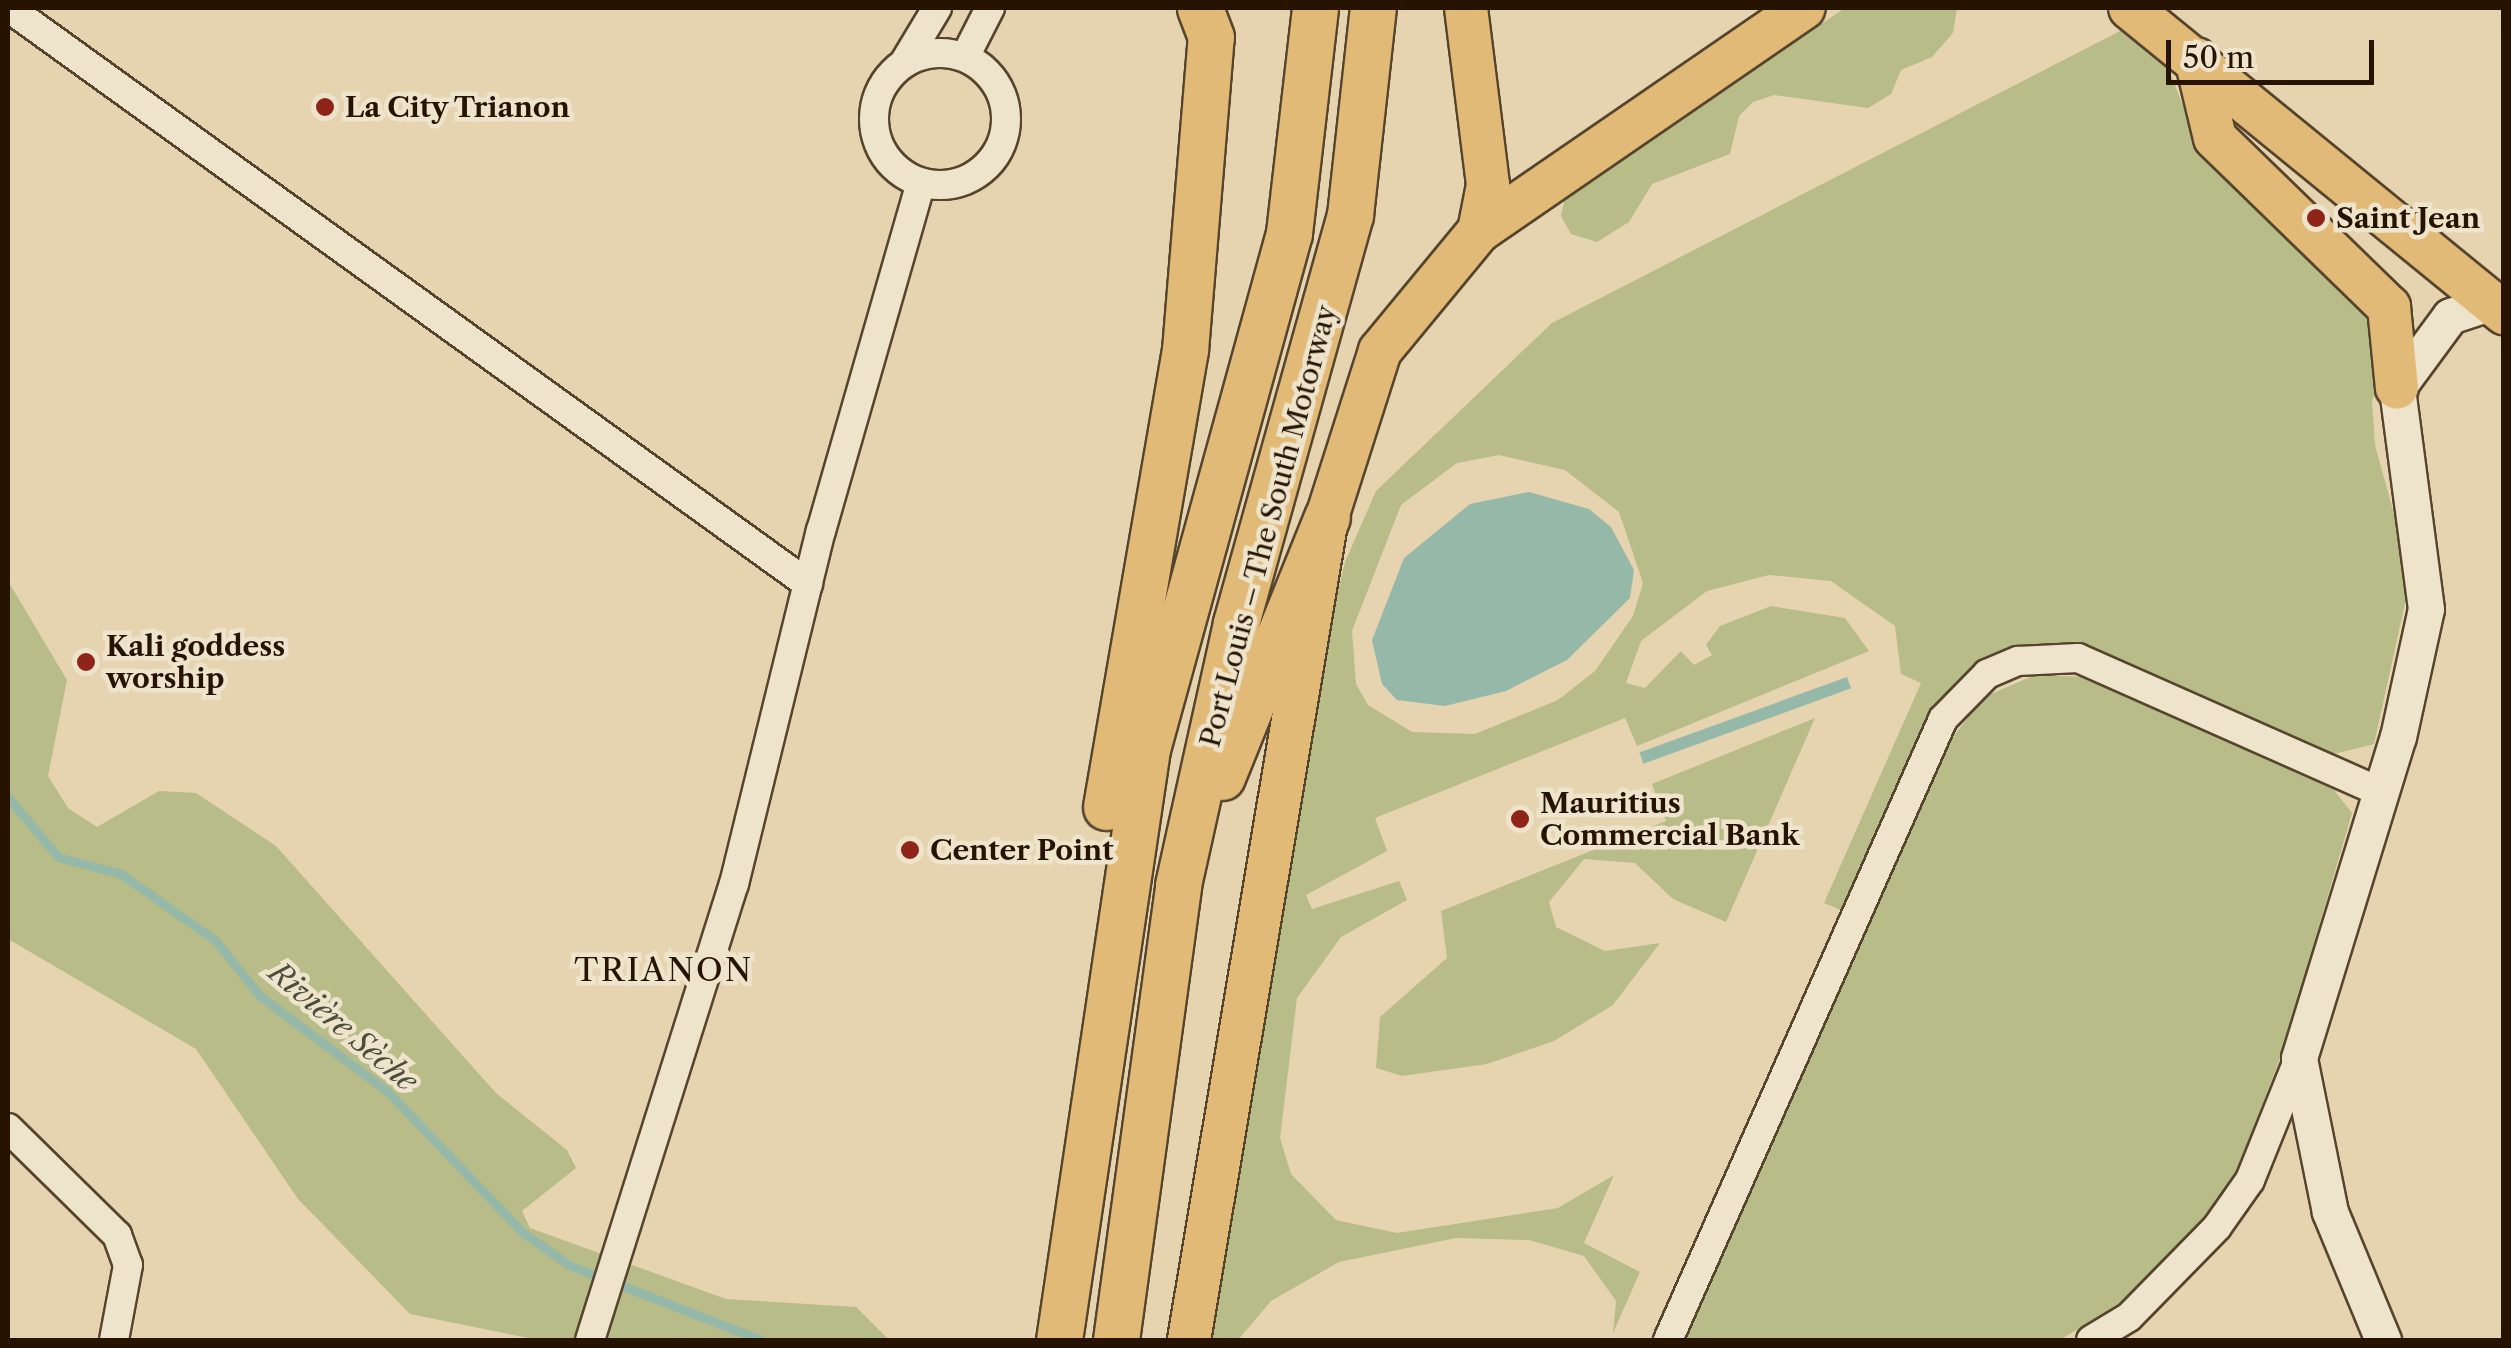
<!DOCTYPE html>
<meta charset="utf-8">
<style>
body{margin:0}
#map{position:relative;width:2511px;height:1348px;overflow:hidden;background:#e5d4af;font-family:"Libre Caslon Text",serif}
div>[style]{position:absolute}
.green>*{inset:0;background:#b8bc88}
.water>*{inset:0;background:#96b8a8;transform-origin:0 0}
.stream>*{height:9px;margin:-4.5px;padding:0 4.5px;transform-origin:4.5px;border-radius:4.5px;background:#96b8a8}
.roads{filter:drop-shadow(2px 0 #56442c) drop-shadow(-2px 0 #56442c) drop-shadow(0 2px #56442c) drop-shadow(0 -2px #56442c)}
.minor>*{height:28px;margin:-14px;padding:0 14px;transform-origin:14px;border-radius:14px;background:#eee3cb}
.minor>.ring{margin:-14px;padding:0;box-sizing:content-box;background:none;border:28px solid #eee3cb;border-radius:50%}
.tertiary>*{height:35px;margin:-17.5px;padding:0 17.5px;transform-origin:17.5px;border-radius:17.5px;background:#eee3cb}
.primary>*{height:42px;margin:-21px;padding:0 21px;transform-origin:21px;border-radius:21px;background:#e2ba78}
.trunk>*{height:45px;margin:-22.5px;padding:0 22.5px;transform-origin:22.5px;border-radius:22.5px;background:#e2ba78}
.dots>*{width:28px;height:28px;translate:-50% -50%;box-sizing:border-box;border:5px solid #eee3cb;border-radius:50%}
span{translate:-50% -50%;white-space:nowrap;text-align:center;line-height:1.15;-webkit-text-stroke:9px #eee3cb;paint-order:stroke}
.poi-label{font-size:28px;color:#261400;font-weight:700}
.left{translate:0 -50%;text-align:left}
.street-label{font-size:28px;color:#261400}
.water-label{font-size:30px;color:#4d4d3b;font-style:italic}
.quarter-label{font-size:32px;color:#261400;letter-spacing:2.5px}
.frame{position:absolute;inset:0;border:10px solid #261400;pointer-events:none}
.scale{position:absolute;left:2166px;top:40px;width:208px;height:45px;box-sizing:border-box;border:5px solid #261400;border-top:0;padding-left:12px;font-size:30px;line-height:35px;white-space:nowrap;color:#261400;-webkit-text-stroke:8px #eee3cb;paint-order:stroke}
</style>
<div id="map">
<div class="green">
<i style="clip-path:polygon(1845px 8px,1957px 8px,1953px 33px,1932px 57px,1901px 70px,1891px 94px,1868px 108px,1774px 95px,1753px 102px,1739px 116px,1730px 154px,1652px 184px,1629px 222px,1597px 242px,1571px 234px,1561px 216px,1565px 197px)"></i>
<i style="clip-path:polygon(evenodd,2124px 29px,2166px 62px,2196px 140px,2375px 307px,2388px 347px,2372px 401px,2375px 445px,2411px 576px,2374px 744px,2330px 755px,2080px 642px,2006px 650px,1940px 700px,1841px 910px,1824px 903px,1921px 683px,1901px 674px,1895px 626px,1831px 581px,1769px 575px,1707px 591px,1641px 641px,1626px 683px,1645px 688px,1681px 651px,1694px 665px,1712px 655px,1706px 645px,1720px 626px,1771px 606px,1845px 618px,1869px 651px,1637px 746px,1625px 718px,1375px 818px,1387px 851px,1306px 895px,1312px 909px,1399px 881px,1407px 900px,1341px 937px,1297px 998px,1280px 1138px,1291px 1174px,1336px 1220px,1397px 1233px,1558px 1208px,1614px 1175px,1584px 1243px,1640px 1272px,1613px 1333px,1616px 1301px,1584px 1256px,1529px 1240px,1456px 1238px,1339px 1262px,1271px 1301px,1238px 1340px,1212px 1340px,1319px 668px,1345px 562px,1376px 491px,1552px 323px,2124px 29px,1499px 455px,1565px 470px,1619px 512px,1643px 583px,1633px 616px,1595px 671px,1558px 700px,1475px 734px,1412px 732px,1368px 705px,1356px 684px,1352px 631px,1401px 505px,1457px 463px,1499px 455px)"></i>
<i style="clip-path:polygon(8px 581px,67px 680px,48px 776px,68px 808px,97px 827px,159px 791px,196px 793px,276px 846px,496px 1093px,567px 1150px,576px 1168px,522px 1211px,530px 1228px,726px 1299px,856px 1307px,889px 1340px,538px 1340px,410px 1314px,298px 1199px,196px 1049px,8px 939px)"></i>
<i style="clip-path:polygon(2035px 675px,2088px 677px,2334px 790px,2352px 813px,2282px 1053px,2236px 1173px,2191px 1238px,2135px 1293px,2060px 1340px,1686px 1340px,1948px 743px,1984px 697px)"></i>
<i style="clip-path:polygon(1815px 718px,1726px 922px,1673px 899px,1635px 863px,1584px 859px,1549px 902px,1556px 927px,1605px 951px,1660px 943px,1613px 1005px,1554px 1041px,1487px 1064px,1402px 1076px,1376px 1068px,1380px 1017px,1447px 958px,1441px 911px,1666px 821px,1652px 784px)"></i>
</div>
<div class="water">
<i style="clip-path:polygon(1529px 492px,1589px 509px,1611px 527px,1634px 570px,1630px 598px,1567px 660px,1506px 691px,1445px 706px,1397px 700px,1382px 684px,1372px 640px,1404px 558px,1470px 504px)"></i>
<i style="left:1847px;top:677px;width:12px;height:221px;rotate:70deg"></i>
</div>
<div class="stream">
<i style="left:8px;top:797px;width:78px;rotate:50.2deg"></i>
<i style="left:58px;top:857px;width:65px;rotate:15.1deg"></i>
<i style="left:121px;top:874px;width:115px;rotate:35.1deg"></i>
<i style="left:215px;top:940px;width:72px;rotate:51.2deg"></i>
<i style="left:260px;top:996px;width:159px;rotate:36.8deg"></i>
<i style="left:387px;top:1091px;width:195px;rotate:46.2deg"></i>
<i style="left:522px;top:1232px;width:57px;rotate:35.1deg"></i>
<i style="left:569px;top:1265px;width:206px;rotate:21.3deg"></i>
</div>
<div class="roads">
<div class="minor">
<i style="left:9px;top:8px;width:985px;rotate:35.79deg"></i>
<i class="ring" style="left:874px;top:53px;width:104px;height:104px"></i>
<i style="left:965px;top:57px;width:55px;rotate:-63deg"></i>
<i style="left:904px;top:63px;width:64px;rotate:-59deg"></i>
<i style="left:8px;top:1128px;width:153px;rotate:44.5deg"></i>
<i style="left:117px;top:1235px;width:32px;rotate:70deg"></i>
<i style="left:128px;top:1265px;width:76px;rotate:100.6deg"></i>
<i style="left:590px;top:1340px;width:478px;rotate:-72.5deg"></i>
<i style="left:734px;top:884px;width:364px;rotate:-76.2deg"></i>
<i style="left:821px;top:531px;width:362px;rotate:-74deg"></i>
<i style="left:1668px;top:1340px;width:679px;rotate:-66.11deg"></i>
<i style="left:1943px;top:719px;width:63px;rotate:-45.6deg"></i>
<i style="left:1987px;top:674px;width:34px;rotate:-23deg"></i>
<i style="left:2018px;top:661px;width:60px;rotate:-2.9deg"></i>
<i style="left:2078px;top:658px;width:328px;rotate:23.9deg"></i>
<i style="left:2091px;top:1340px;width:44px;rotate:-31.2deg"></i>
<i style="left:2129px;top:1317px;width:126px;rotate:-45.6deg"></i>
<i style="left:2217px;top:1227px;width:57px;rotate:-54.9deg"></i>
<i style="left:2250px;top:1180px;width:131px;rotate:-68.1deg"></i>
</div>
<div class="tertiary">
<i style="left:2383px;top:1340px;width:139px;rotate:-112.5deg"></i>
<i style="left:2330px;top:1212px;width:157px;rotate:-101.4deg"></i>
<i style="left:2299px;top:1058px;width:336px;rotate:-72.9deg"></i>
<i style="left:2398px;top:737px;width:131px;rotate:-77.7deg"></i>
<i style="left:2426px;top:609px;width:223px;rotate:-97.5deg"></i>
<i style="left:2397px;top:388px;width:89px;rotate:-53.6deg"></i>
<i style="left:2450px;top:316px;width:44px;rotate:-18.4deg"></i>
</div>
<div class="primary">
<i style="left:1466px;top:8px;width:178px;rotate:82.9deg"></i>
<i style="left:1488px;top:185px;width:47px;rotate:101.1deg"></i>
<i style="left:2130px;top:8px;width:483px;rotate:39.2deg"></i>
<i style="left:2196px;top:59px;width:81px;rotate:76.5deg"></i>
<i style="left:2215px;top:138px;width:243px;rotate:44.2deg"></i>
<i style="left:2389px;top:307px;width:81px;rotate:84.4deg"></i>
<i style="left:1189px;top:1340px;width:834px;rotate:-80.48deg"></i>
<i style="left:1327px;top:517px;width:174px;rotate:-72.3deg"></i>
<i style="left:1380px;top:351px;width:156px;rotate:-50.5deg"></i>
<i style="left:1479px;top:231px;width:394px;rotate:-34.5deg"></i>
</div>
<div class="trunk">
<i style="left:1222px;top:777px;width:280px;rotate:-68deg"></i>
<i style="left:1106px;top:807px;width:464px;rotate:-80.2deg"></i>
<i style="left:1185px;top:350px;width:314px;rotate:-85.3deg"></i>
<i style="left:1211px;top:37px;width:31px;rotate:-111deg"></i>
<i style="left:1059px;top:1340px;width:598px;rotate:-81.53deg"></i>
<i style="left:1147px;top:749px;width:535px;rotate:-74.61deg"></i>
<i style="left:1289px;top:233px;width:226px;rotate:-83.4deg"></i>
<i style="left:1116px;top:1340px;width:459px;rotate:-82.2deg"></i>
<i style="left:1178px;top:885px;width:268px;rotate:-77.5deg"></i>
<i style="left:1236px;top:623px;width:424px;rotate:-74.4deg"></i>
<i style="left:1350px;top:215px;width:208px;rotate:-83.7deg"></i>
</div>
</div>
<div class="dots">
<i style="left:325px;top:107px;background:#8f2418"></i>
<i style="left:2316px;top:218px;background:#8f2418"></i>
<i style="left:86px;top:662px;background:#8f2418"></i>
<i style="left:1520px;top:819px;background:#8f2418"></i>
<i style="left:910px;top:850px;background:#8f2418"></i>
</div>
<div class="poi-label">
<span class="left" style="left:345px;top:107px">La City Trianon</span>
<span class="left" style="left:2336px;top:218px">Saint Jean</span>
<span class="left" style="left:106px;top:662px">Kali goddess<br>worship</span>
<span class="left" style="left:1540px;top:819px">Mauritius<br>Commercial Bank</span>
<span class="left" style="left:930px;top:850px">Center Point</span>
</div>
<div class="street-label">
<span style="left:1268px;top:526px;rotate:-75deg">Port Louis – The South Motorway</span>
</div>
<div class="water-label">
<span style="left:343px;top:1027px;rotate:40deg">Rivière Sèche</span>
</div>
<div class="quarter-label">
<span style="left:664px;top:970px">TRIANON</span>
</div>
<div class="frame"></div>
<div class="scale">50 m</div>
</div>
